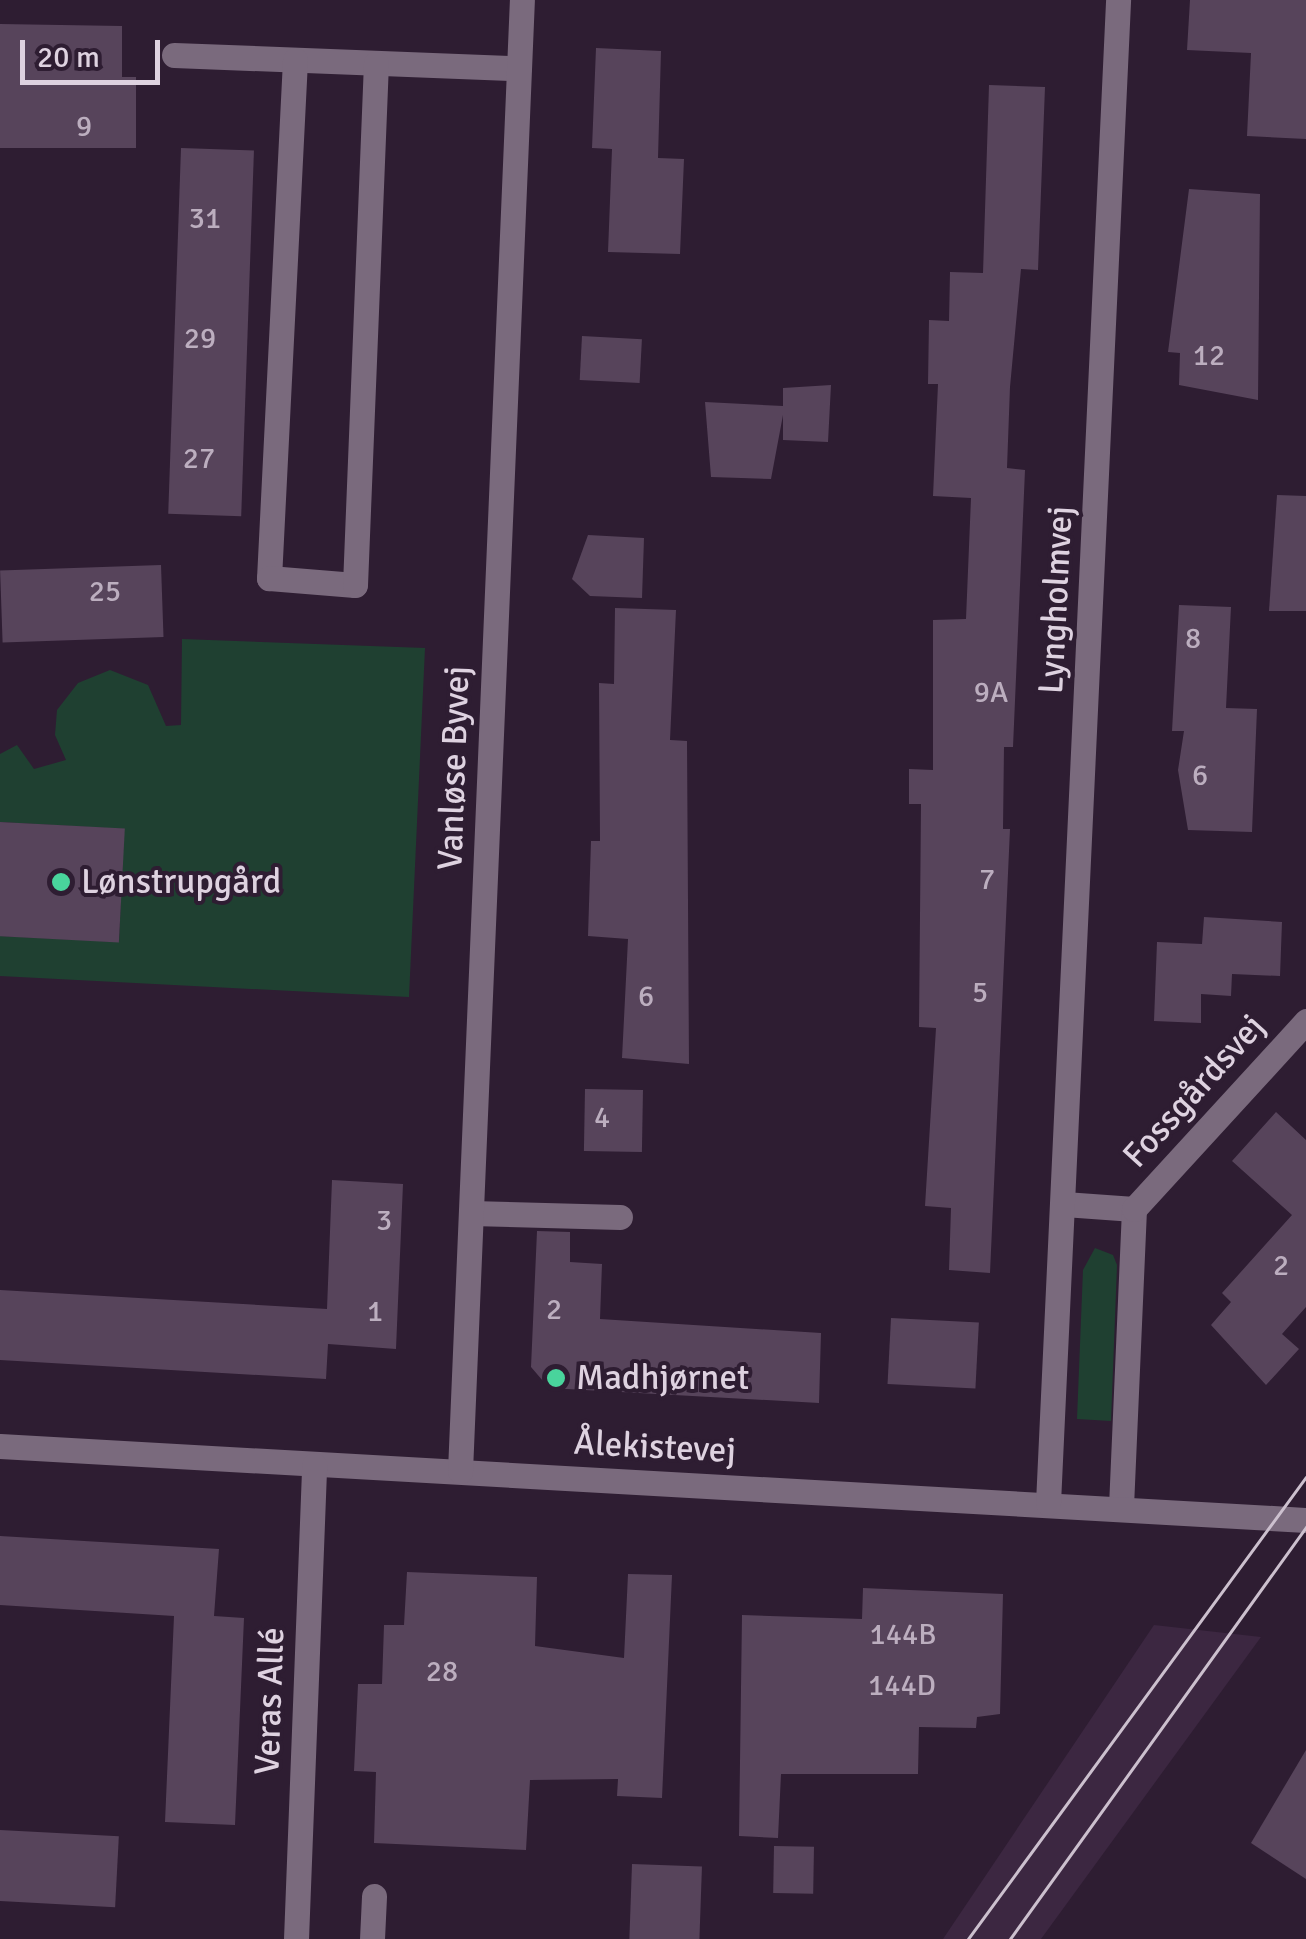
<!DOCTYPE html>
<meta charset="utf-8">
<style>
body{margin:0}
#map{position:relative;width:1306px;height:1939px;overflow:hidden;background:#2e1d32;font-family:Signika,sans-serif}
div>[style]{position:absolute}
.built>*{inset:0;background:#3c2741}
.green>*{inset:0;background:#1f4031}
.building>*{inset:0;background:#57445b;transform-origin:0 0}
.minor>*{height:25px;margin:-12.5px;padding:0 12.5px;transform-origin:12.5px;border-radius:12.5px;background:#7a6a7d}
.tram>*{height:2.5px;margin:-1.25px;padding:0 1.25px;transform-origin:1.25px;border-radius:1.25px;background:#ccc0ce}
.dots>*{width:28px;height:28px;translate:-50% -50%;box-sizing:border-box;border:5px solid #2e1d32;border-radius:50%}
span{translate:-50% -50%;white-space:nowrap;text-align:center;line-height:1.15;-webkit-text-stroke:8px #2e1d32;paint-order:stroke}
.number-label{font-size:30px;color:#bcaebf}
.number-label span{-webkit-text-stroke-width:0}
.street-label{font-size:35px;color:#ded2e0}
.poi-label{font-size:35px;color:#ded2e0}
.left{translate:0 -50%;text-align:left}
.scale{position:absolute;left:20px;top:40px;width:140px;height:45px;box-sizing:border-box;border:5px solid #ded2e0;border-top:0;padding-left:12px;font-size:30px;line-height:35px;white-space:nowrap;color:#ded2e0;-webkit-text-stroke:8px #2e1d32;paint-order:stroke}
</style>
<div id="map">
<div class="built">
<i style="clip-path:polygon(1154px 1625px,1261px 1637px,1041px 1939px,943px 1939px)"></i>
</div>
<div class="green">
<i style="clip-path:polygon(182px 639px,425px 648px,409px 997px,0 976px,0 936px,119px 942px,124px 829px,0 822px,0 754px,17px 745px,34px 769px,66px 760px,55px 735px,57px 710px,78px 683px,110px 670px,148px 685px,166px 726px,181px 725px)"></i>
<i style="clip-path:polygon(1095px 1248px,1113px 1255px,1117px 1265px,1111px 1421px,1077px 1419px,1083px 1270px)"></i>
</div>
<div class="building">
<i style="clip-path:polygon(1190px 0,1306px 0,1306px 139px,1247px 136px,1251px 53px,1187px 50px)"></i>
<i style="clip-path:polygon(0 24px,122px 26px,122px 77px,136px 77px,136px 148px,0 148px)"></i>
<i style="clip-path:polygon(596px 48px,661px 51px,658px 158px,684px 159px,680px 254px,608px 252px,612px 149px,592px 148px)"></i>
<i style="clip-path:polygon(989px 85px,1045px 87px,1038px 270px,1021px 269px,1010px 387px,1007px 468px,1025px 470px,1013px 747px,1004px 747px,1003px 829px,1010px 829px,990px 1273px,949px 1270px,951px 1208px,925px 1206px,936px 1028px,919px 1027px,921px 804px,909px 804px,909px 769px,933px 770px,933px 620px,966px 619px,971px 498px,933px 496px,938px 384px,928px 384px,929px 320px,949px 321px,950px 272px,983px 273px)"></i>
<i style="left:181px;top:148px;width:73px;height:366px;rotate:2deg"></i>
<i style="clip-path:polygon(1189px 189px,1260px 194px,1258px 400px,1179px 385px,1180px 353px,1168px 352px)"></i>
<i style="left:582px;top:336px;width:60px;height:44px;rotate:3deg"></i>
<i style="clip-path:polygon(831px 385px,828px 442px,783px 440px,783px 415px,771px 479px,711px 477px,705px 402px,783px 406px,783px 388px)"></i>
<i style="clip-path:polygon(1277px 495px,1306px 496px,1306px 611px,1269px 611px)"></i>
<i style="clip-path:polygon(588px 535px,644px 538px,642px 598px,590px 596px,572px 579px)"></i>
<i style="left:161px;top:565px;width:72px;height:161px;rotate:88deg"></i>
<i style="clip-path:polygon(1179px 605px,1231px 607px,1226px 708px,1257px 709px,1252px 832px,1188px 830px,1178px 770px,1184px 731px,1172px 731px)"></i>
<i style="clip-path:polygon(615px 608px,676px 610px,670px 740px,687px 741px,689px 1064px,622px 1058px,628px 939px,588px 936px,591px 841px,600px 841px,599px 683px,614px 684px)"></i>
<i style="left:0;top:822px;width:125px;height:114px;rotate:3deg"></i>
<i style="clip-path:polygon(1204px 917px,1282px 922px,1280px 976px,1232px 974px,1231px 996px,1201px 994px,1201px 1023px,1154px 1021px,1157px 942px,1202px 944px)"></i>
<i style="left:585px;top:1089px;width:58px;height:62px;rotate:1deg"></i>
<i style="clip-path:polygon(1276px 1112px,1306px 1140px,1306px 1307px,1282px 1334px,1299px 1349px,1266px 1385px,1211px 1325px,1231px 1302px,1222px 1293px,1292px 1215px,1232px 1161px)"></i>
<i style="clip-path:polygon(332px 1180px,403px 1184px,396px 1349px,328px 1344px,326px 1379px,0 1360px,0 1290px,327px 1309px)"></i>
<i style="clip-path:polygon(537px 1231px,570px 1232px,570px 1262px,602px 1264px,600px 1319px,821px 1333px,819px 1403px,549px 1388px,531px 1367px)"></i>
<i style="left:891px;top:1318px;width:88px;height:66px;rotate:3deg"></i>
<i style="clip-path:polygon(0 1536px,219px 1549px,214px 1616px,244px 1618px,235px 1825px,165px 1822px,174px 1616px,0 1605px)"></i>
<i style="clip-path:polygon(407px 1572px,537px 1577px,535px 1646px,624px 1658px,628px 1574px,672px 1575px,662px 1798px,617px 1796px,618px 1779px,530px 1780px,526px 1850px,374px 1843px,376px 1772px,354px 1771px,358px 1684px,382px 1684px,384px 1625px,404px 1625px)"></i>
<i style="clip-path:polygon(863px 1588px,1003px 1594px,1000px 1714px,977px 1717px,976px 1728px,919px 1727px,918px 1774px,781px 1774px,778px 1838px,739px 1836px,742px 1615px,862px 1619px)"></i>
<i style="clip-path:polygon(1306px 1750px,1306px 1879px,1251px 1843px)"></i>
<i style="left:0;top:1830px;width:119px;height:71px;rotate:3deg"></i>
<i style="left:774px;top:1846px;width:40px;height:47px;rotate:1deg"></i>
<i style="left:632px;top:1864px;width:70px;height:75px;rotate:2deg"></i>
</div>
<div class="minor">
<i style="left:174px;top:55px;width:345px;rotate:2.2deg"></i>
<i style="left:295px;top:60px;width:519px;rotate:92.87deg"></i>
<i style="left:269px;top:578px;width:86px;rotate:4.7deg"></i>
<i style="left:355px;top:585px;width:522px;rotate:-87.7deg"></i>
<i style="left:1064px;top:1204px;width:70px;rotate:4.1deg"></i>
<i style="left:1134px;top:1209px;width:298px;rotate:92.5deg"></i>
<i style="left:1134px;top:1209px;width:255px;rotate:-47.5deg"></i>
<i style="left:471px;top:1213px;width:149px;rotate:1.5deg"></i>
<i style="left:0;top:1446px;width:1308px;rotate:3.24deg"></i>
<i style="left:460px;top:1471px;width:1472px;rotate:-87.59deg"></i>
<i style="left:1048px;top:1503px;width:1505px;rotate:-87.33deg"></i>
<i style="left:296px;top:1939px;width:474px;rotate:-87.8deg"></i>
<i style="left:372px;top:1939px;width:43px;rotate:-87.3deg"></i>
</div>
<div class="tram">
<i style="left:968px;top:1939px;width:572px;rotate:-53.81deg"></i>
<i style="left:1010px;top:1939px;width:507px;rotate:-54.3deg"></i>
</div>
<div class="dots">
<i style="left:61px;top:882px;background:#49d49c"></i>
<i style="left:556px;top:1378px;background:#49d49c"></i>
</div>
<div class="number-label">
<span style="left:84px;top:127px">9</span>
<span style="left:205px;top:219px">31</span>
<span style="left:200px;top:339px">29</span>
<span style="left:1209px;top:356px">12</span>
<span style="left:199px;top:459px">27</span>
<span style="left:105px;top:592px">25</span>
<span style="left:1193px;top:639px">8</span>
<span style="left:991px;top:693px">9A</span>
<span style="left:1200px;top:776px">6</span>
<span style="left:987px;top:880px">7</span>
<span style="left:980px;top:993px">5</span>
<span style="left:646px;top:997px">6</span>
<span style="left:602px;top:1118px">4</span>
<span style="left:384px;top:1221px">3</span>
<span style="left:1281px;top:1266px">2</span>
<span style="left:554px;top:1310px">2</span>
<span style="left:375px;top:1312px">1</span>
<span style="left:903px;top:1635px">144B</span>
<span style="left:442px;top:1672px">28</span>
<span style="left:902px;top:1686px">144D</span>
</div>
<div class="street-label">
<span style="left:1056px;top:600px;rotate:-87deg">Lyngholmvej</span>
<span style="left:454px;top:768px;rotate:-88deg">Vanløse Byvej</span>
<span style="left:1194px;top:1091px;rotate:-48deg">Fossgårdsvej</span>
<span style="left:655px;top:1447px;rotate:3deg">Ålekistevej</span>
<span style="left:270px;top:1701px;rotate:-88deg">Veras Allé</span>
</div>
<div class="poi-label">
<span class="left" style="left:81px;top:882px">Lønstrupgård</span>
<span class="left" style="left:576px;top:1378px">Madhjørnet</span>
</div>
<div class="scale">20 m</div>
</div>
